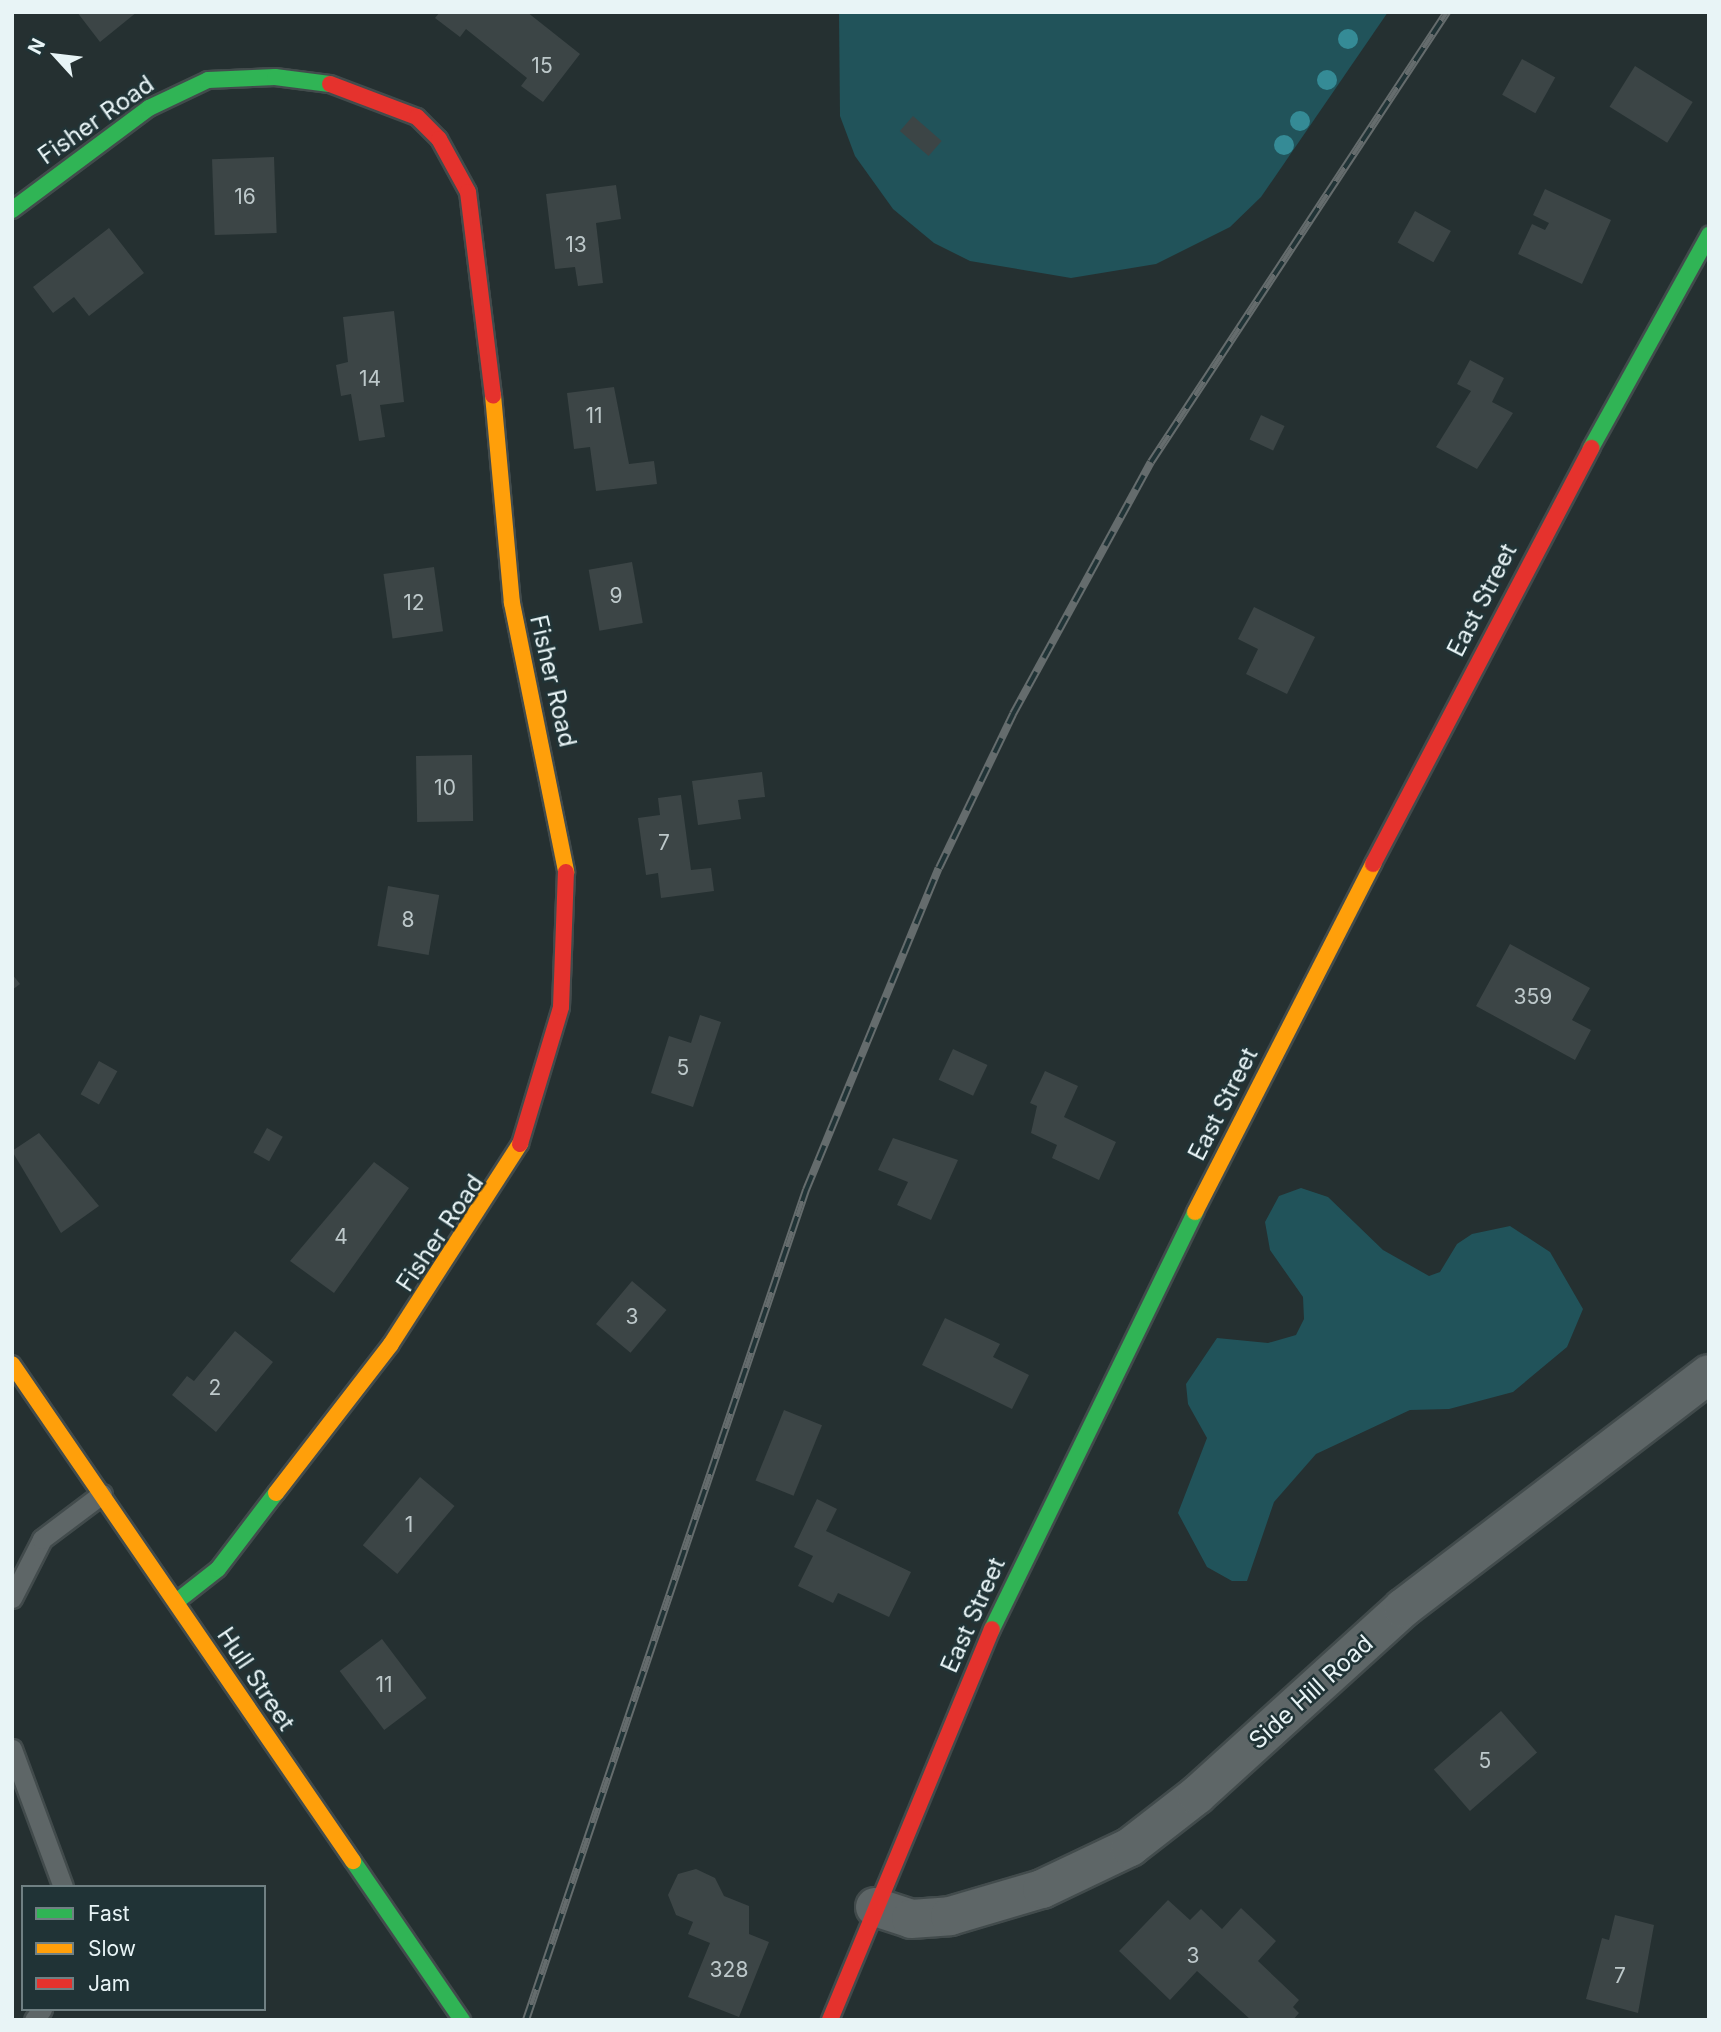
<!DOCTYPE html>
<style>
body{margin:0}
#map{position:relative;width:1721px;height:2032px;overflow:hidden;background:#253031;font-family:Inter,sans-serif}
div>[style]{position:absolute}
.green>*{inset:0;background:#21535a}
.building>*{inset:0;background:#3c4546;transform-origin:0 0}
.roads{filter:drop-shadow(2px 0 #424b4c) drop-shadow(-2px 0 #424b4c) drop-shadow(0 2px #424b4c) drop-shadow(0 -2px #424b4c)}
.lane>*{height:19px;margin:-9.5px;padding:0 9.5px;transform-origin:9.5px;border-radius:9.5px;background:#5e6667}
.street>*{height:38px;margin:-19px;padding:0 19px;transform-origin:19px;border-radius:19px;background:#5e6667}
.fast>*{height:16px;margin:-8px;padding:0 8px;transform-origin:8px;border-radius:8px;background:#30b455}
.slow>*{height:16px;margin:-8px;padding:0 8px;transform-origin:8px;border-radius:8px;background:#ff9f0a}
.jam>*{height:16px;margin:-8px;padding:0 8px;transform-origin:8px;border-radius:8px;background:#e5322d}
.rail>*{height:8px;margin-top:-4px;transform-origin:0;background:repeating-linear-gradient(90deg,#203336 0 16px,#656c6d 0 32px);box-sizing:border-box;border-block:2px solid #656c6d}
.trees>*{width:20px;height:20px;margin:-10px;border-radius:50%;background:#358b96}
span{translate:-50% -50%;white-space:nowrap;text-align:center;line-height:1.15;-webkit-text-stroke:5px #203336;paint-order:stroke}
.number-label{font-size:21px;color:#bdc8ca}
.number-label span{-webkit-text-stroke-width:0}
.street-label{font-size:24px;color:#e8f4f6}
.frame{position:absolute;inset:0;border:14px solid #e8f4f6;pointer-events:none}
.legend{position:absolute;left:21px;top:1885px;width:245px;height:126px;box-sizing:border-box;background:#203336;border:2px solid #708083;margin:0;padding:9px 12px;list-style:none;font-size:21px;color:#e8f4f6}
.legend li{display:flex;align-items:center;gap:14px;height:35px}
.legend b{width:35px;border:2px solid #708083}
.north{position:absolute;left:21px;top:21px;width:70px;height:70px;-webkit-text-stroke:5px #203336;paint-order:stroke;rotate:297deg;font-size:19px;font-weight:700;line-height:28px;text-align:center;color:#e8f4f6}
.north::after{content:'';display:block;margin:auto;width:24px;height:32px;background:#e8f4f6;clip-path:polygon(50% 0,100% 100%,50% 72%,0 100%)}
</style>
<div id="map">
<div class="green">
<i style="clip-path:polygon(839px 12px,1388px 12px,1261px 197px,1230px 227px,1156px 264px,1071px 278px,970px 261px,934px 243px,893px 209px,855px 156px,840px 116px)"></i>
<i style="clip-path:polygon(1301px 1188px,1328px 1197px,1383px 1250px,1429px 1276px,1440px 1272px,1457px 1244px,1472px 1234px,1510px 1226px,1550px 1252px,1583px 1309px,1567px 1347px,1513px 1392px,1449px 1409px,1410px 1410px,1316px 1454px,1274px 1502px,1247px 1581px,1232px 1581px,1207px 1567px,1178px 1513px,1207px 1438px,1188px 1404px,1186px 1384px,1217px 1338px,1268px 1343px,1296px 1335px,1304px 1319px,1303px 1297px,1270px 1250px,1265px 1222px,1279px 1196px)"></i>
</div>
<div class="building">
<i style="clip-path:polygon(77px 12px,137px 12px,100px 42px)"></i>
<i style="clip-path:polygon(440px 12px,527px 12px,580px 54px,543px 102px,521px 86px,527px 78px,466px 29px,460px 37px,435px 18px)"></i>
<i style="left:1522px;top:59px;width:38px;height:41px;rotate:29deg"></i>
<i style="left:1635px;top:66px;width:68px;height:48px;rotate:32deg"></i>
<i style="left:913px;top:116px;width:38px;height:20px;rotate:41deg"></i>
<i style="left:274px;top:157px;width:76px;height:62px;rotate:88deg"></i>
<i style="clip-path:polygon(616px 185px,621px 219px,596px 223px,603px 283px,578px 286px,575px 267px,555px 269px,546px 194px)"></i>
<i style="clip-path:polygon(1545px 189px,1611px 220px,1582px 284px,1518px 254px,1532px 224px,1545px 230px,1549px 223px,1533px 215px)"></i>
<i style="left:1415px;top:211px;width:41px;height:36px;rotate:29deg"></i>
<i style="clip-path:polygon(109px 228px,144px 273px,89px 316px,74px 297px,53px 313px,33px 287px)"></i>
<i style="clip-path:polygon(394px 311px,404px 402px,380px 405px,385px 437px,359px 441px,351px 394px,341px 396px,336px 365px,348px 362px,343px 317px)"></i>
<i style="clip-path:polygon(1470px 360px,1504px 378px,1492px 402px,1513px 413px,1477px 469px,1436px 447px,1471px 391px,1457px 384px)"></i>
<i style="clip-path:polygon(614px 387px,629px 464px,654px 461px,657px 484px,596px 491px,590px 447px,574px 449px,567px 393px)"></i>
<i style="left:1261px;top:415px;width:26px;height:27px;rotate:25deg"></i>
<i style="left:632px;top:562px;width:62px;height:44px;rotate:80deg"></i>
<i style="left:434px;top:567px;width:65px;height:51px;rotate:82deg"></i>
<i style="clip-path:polygon(1254px 607px,1315px 637px,1287px 694px,1246px 674px,1258px 649px,1238px 639px)"></i>
<i style="left:472px;top:755px;width:66px;height:56px;rotate:89deg"></i>
<i style="clip-path:polygon(762px 772px,765px 797px,738px 800px,741px 819px,698px 825px,692px 781px)"></i>
<i style="clip-path:polygon(681px 795px,691px 870px,711px 868px,714px 891px,661px 898px,658px 873px,646px 875px,638px 818px,660px 815px,658px 798px)"></i>
<i style="left:388px;top:886px;width:52px;height:61px;rotate:10deg"></i>
<i style="clip-path:polygon(1510px 944px,1590px 988px,1572px 1020px,1591px 1030px,1575px 1060px,1476px 1006px)"></i>
<i style="clip-path:polygon(12px 974px,20px 984px,12px 990px)"></i>
<i style="clip-path:polygon(700px 1015px,721px 1022px,693px 1107px,651px 1093px,669px 1036px,691px 1043px)"></i>
<i style="left:953px;top:1049px;width:38px;height:34px;rotate:25deg"></i>
<i style="left:99px;top:1061px;width:21px;height:38px;rotate:29deg"></i>
<i style="clip-path:polygon(1045px 1071px,1078px 1086px,1064px 1117px,1116px 1142px,1099px 1180px,1052px 1158px,1057px 1145px,1031px 1133px,1037px 1106px,1030px 1103px)"></i>
<i style="left:267px;top:1128px;width:18px;height:28px;rotate:29deg"></i>
<i style="clip-path:polygon(39px 1133px,99px 1206px,61px 1233px,12px 1151px)"></i>
<i style="clip-path:polygon(893px 1138px,958px 1160px,931px 1220px,897px 1205px,908px 1182px,878px 1170px)"></i>
<i style="clip-path:polygon(374px 1162px,409px 1188px,334px 1293px,290px 1261px)"></i>
<i style="left:632px;top:1281px;width:45px;height:56px;rotate:40deg"></i>
<i style="clip-path:polygon(945px 1318px,1000px 1344px,993px 1357px,1029px 1375px,1012px 1409px,922px 1365px)"></i>
<i style="clip-path:polygon(235px 1331px,273px 1362px,216px 1432px,172px 1395px,187px 1376px,194px 1381px)"></i>
<i style="left:784px;top:1410px;width:41px;height:76px;rotate:22deg"></i>
<i style="left:420px;top:1477px;width:45px;height:89px;rotate:40deg"></i>
<i style="clip-path:polygon(817px 1499px,837px 1509px,826px 1531px,911px 1572px,889px 1617px,838px 1593px,833px 1603px,798px 1586px,813px 1556px,794px 1547px)"></i>
<i style="left:382px;top:1639px;width:74px;height:53px;rotate:53deg"></i>
<i style="left:1501px;top:1711px;width:55px;height:89px;rotate:49deg"></i>
<i style="clip-path:polygon(696px 1869px,715px 1878px,724px 1896px,749px 1906px,749px 1934px,769px 1942px,739px 2017px,688px 1997px,710px 1943px,688px 1934px,693px 1922px,676px 1915px,668px 1895px,678px 1874px)"></i>
<i style="clip-path:polygon(1168px 1900px,1190px 1920px,1201px 1909px,1222px 1929px,1241px 1908px,1276px 1941px,1258px 1961px,1299px 2000px,1293px 2007px,1299px 2013px,1293px 2020px,1251px 2020px,1197px 1971px,1170px 2000px,1119px 1951px)"></i>
<i style="clip-path:polygon(1615px 1915px,1654px 1925px,1638px 2013px,1586px 1999px,1602px 1938px,1609px 1940px)"></i>
</div>
<div class="roads">
<div class="lane">
<i style="left:12px;top:1598px;width:66px;rotate:-63deg"></i>
<i style="left:42px;top:1539px;width:75px;rotate:-36.9deg"></i>
<i style="left:12px;top:1749px;width:147px;rotate:69.7deg"></i>
<i style="left:34px;top:2020px;width:14px;rotate:-54deg"></i>
</div>
<div class="street">
<i style="left:875px;top:1907px;width:38px;rotate:18deg"></i>
<i style="left:911px;top:1919px;width:39px;rotate:-4deg"></i>
<i style="left:950px;top:1916px;width:96px;rotate:-16.4deg"></i>
<i style="left:1042px;top:1889px;width:98px;rotate:-25.5deg"></i>
<i style="left:1130px;top:1847px;width:85px;rotate:-37.8deg"></i>
<i style="left:1197px;top:1795px;width:278px;rotate:-42.2deg"></i>
<i style="left:1403px;top:1608px;width:385px;rotate:-37.4deg"></i>
</div>
<div class="fast">
<i style="left:12px;top:210px;width:171px;rotate:-36.7deg"></i>
<i style="left:149px;top:108px;width:65px;rotate:-25.4deg"></i>
<i style="left:208px;top:80px;width:67px;rotate:-2.6deg"></i>
<i style="left:275px;top:77px;width:55px;rotate:7.3deg"></i>
<i style="left:1591px;top:448px;width:244px;rotate:-61deg"></i>
<i style="left:176px;top:1602px;width:53px;rotate:-38.2deg"></i>
<i style="left:218px;top:1569px;width:96px;rotate:-52.7deg"></i>
<i style="left:992px;top:1629px;width:464px;rotate:-64deg"></i>
<i style="left:353px;top:1861px;width:193px;rotate:55.6deg"></i>
</div>
<div class="slow">
<i style="left:493px;top:395px;width:209px;rotate:84.8deg"></i>
<i style="left:512px;top:603px;width:274px;rotate:78.6deg"></i>
<i style="left:1195px;top:1212px;width:391px;rotate:-62.9deg"></i>
<i style="left:12px;top:1364px;width:603px;rotate:55.55deg"></i>
<i style="left:276px;top:1493px;width:188px;rotate:-52.3deg"></i>
<i style="left:391px;top:1344px;width:238px;rotate:-57.2deg"></i>
</div>
<div class="jam">
<i style="left:330px;top:84px;width:93px;rotate:20.8deg"></i>
<i style="left:417px;top:117px;width:31px;rotate:45deg"></i>
<i style="left:439px;top:139px;width:60px;rotate:61.3deg"></i>
<i style="left:468px;top:192px;width:205px;rotate:83deg"></i>
<i style="left:1373px;top:864px;width:470px;rotate:-62.3deg"></i>
<i style="left:520px;top:1144px;width:143px;rotate:-73.3deg"></i>
<i style="left:561px;top:1007px;width:135px;rotate:-87.9deg"></i>
<i style="left:830px;top:2020px;width:423px;rotate:-67.5deg"></i>
</div>
</div>
<div class="rail">
<i style="left:526px;top:2020px;width:876px;rotate:-71.36deg"></i>
<i style="left:806px;top:1190px;width:348px;rotate:-67.6deg"></i>
<i style="left:939px;top:868px;width:171px;rotate:-64.3deg"></i>
<i style="left:1013px;top:714px;width:287px;rotate:-61.3deg"></i>
<i style="left:1151px;top:462px;width:539px;rotate:-56.66deg"></i>
</div>
<div class="trees">
<i style="left:1348px;top:39px"></i>
<i style="left:1327px;top:80px"></i>
<i style="left:1300px;top:121px"></i>
<i style="left:1284px;top:145px"></i>
</div>
<div class="number-label">
<span style="left:542px;top:66px">15</span>
<span style="left:245px;top:197px">16</span>
<span style="left:576px;top:245px">13</span>
<span style="left:370px;top:379px">14</span>
<span style="left:594px;top:416px">11</span>
<span style="left:616px;top:596px">9</span>
<span style="left:414px;top:603px">12</span>
<span style="left:445px;top:788px">10</span>
<span style="left:664px;top:843px">7</span>
<span style="left:408px;top:920px">8</span>
<span style="left:1533px;top:997px">359</span>
<span style="left:683px;top:1068px">5</span>
<span style="left:341px;top:1237px">4</span>
<span style="left:632px;top:1317px">3</span>
<span style="left:215px;top:1388px">2</span>
<span style="left:409px;top:1525px">1</span>
<span style="left:384px;top:1685px">11</span>
<span style="left:1485px;top:1761px">5</span>
<span style="left:1193px;top:1956px">3</span>
<span style="left:729px;top:1970px">328</span>
<span style="left:1620px;top:1976px">7</span>
</div>
<div class="street-label">
<span style="left:96px;top:120px;rotate:-35deg">Fisher Road</span>
<span style="left:1482px;top:600px;rotate:-63deg">East Street</span>
<span style="left:553px;top:681px;rotate:77deg">Fisher Road</span>
<span style="left:1223px;top:1104px;rotate:-63deg">East Street</span>
<span style="left:440px;top:1233px;rotate:-56deg">Fisher Road</span>
<span style="left:973px;top:1615px;rotate:-66deg">East Street</span>
<span style="left:256px;top:1679px;rotate:56deg">Hull Street</span>
<span style="left:1311px;top:1692px;rotate:-42deg">Side Hill Road</span>
</div>
<div class="frame"></div>
<ul class="legend">
<li><b style="height:9px;background:#30b455"></b>Fast</li>
<li><b style="height:9px;background:#ff9f0a"></b>Slow</li>
<li><b style="height:9px;background:#e5322d"></b>Jam</li>
</ul>
<div class="north">N</div>
</div>
